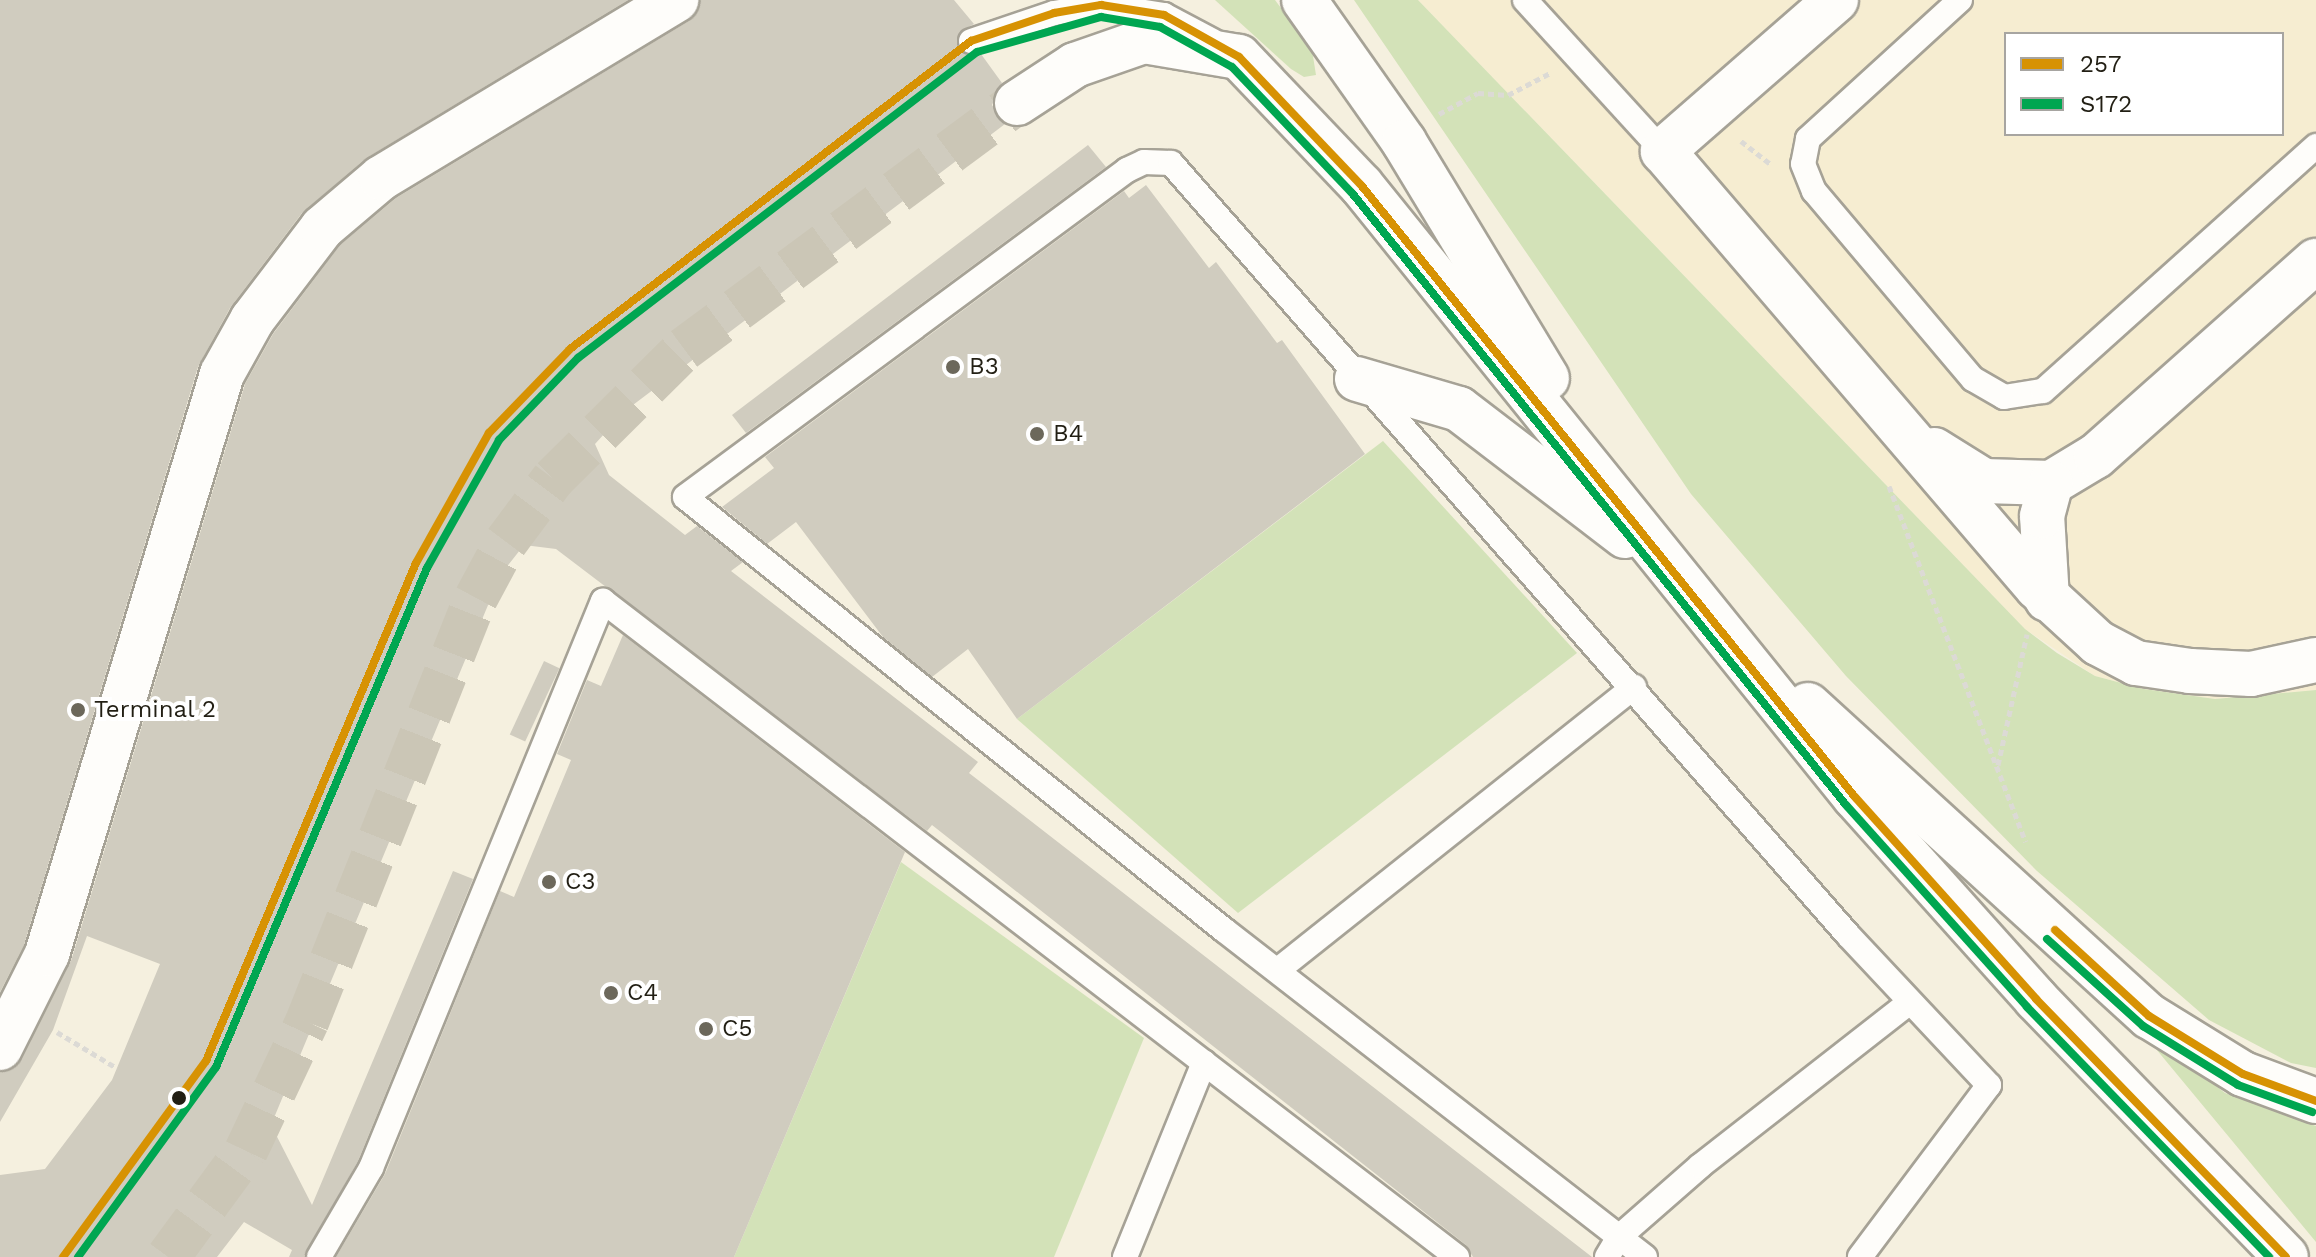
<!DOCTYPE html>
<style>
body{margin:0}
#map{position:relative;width:2316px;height:1257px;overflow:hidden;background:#f5f0df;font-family:"Work Sans",sans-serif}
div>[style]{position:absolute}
.built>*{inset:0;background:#f6edd1}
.green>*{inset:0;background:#d3e2b8}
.building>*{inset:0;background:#d0ccbf;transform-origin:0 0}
.street-tunnel>*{height:44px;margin-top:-22px;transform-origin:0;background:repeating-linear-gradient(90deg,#cbc6b6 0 44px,transparent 0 66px)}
.path>*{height:5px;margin-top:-2.5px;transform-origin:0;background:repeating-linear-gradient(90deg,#dcdad5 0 6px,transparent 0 10px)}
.roads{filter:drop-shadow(2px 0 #a6a296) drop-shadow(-2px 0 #a6a296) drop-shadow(0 2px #a6a296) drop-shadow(0 -2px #a6a296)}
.lane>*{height:24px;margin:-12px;padding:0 12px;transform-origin:12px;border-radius:12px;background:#fefdfa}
.street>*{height:44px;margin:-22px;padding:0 22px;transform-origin:22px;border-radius:22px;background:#fefdfa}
.bus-1>*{height:8px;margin:-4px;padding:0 4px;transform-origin:4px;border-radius:4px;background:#d79203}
.bus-2>*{height:8px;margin:-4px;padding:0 4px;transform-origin:4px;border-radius:4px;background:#00a651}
.dots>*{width:22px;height:22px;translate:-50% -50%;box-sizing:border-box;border:4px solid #fff;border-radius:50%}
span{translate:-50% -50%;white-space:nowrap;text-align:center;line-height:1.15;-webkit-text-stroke:8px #fff;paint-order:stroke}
.poi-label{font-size:24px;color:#221f14}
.left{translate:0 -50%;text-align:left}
.legend{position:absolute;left:2004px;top:32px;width:280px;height:104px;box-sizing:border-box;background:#fff;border:2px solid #a7a5a1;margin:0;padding:10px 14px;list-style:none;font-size:24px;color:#221f14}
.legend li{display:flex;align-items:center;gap:16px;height:40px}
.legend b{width:40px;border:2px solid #a7a5a1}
</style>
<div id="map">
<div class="built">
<i style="clip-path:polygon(evenodd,1418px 0,2316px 0,2316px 690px,2215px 699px,2144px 689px,2095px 676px,2025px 629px,1418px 0,2006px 34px,2282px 34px,2282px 134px,2006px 134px,2006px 34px)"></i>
</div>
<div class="green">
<i style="clip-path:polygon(1215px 0,1275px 0,1312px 50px,1316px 75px,1304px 77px,1291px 69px)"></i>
<i style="clip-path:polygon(1354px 0,1418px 0,2025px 629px,2057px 653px,2095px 676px,2144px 689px,2215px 699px,2316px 690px,2316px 1068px,2291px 1063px,2209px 1020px,2037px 871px,1846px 676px,1691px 494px)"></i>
<i style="clip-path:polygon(1383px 441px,1577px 653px,1238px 913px,1017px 719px)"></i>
<i style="clip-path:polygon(901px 862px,1144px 1038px,1054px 1257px,734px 1257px)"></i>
<i style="clip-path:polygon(2132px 1020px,2225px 1093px,2316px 1126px,2316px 1242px)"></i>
</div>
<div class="building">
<i style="clip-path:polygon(0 0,628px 0,365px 159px,302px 213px,230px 308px,198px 367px,24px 945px,0 992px)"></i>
<i style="clip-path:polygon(701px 0,954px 0,974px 24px,959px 32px,957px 46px,967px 55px,981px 54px,1002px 83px,992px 105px,1005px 124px,625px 411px,595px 444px,609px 475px,685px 535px,697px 526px,743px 562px,731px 571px,978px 762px,969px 773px,1592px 1257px,1473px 1257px,1466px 1245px,932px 825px,927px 831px,556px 549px,524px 545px,501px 574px,271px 1125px,312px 1205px,453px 871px,473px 879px,358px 1161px,304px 1257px,289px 1257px,292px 1250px,244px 1222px,217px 1257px,0 1257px,0 1175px,45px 1169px,112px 1080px,160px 964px,87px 936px,53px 1030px,0 1122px,0 1073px,22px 1059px,71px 961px,245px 384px,273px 334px,340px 245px,396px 198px,689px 21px)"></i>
<i style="clip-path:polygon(1088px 145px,1106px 167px,746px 433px,732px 415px)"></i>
<i style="clip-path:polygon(1146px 185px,1209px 268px,1216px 262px,1277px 343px,1282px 340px,1365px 454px,1017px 719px,968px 649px,932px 677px,883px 637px,796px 522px,767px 544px,722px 507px,774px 468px,765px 457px,1124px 191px,1129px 198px)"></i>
<i style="clip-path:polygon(623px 635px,905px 852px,734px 1257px,336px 1257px,385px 1174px,500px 891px,514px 897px,571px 760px,557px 754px,587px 680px,601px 686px)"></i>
<i style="left:544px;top:661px;width:17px;height:81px;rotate:25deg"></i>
</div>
<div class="street-tunnel">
<i style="left:168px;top:1257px;width:132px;rotate:-53.7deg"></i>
<i style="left:246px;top:1151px;width:143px;rotate:-64.7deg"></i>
<i style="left:307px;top:1022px;width:456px;rotate:-68.3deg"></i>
<i style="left:476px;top:598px;width:64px;rotate:-61.8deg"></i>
<i style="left:506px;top:542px;width:79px;rotate:-53.3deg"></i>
<i style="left:553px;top:479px;width:185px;rotate:-44.8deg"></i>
<i style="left:684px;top:349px;width:414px;rotate:-36.5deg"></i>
</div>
<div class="path">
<i style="left:1439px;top:114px;width:44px;rotate:-28.3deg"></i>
<i style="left:1478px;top:93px;width:30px;rotate:4deg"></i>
<i style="left:1508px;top:95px;width:47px;rotate:-27.6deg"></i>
<i style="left:1741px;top:141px;width:37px;rotate:38deg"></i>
<i style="left:1889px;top:486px;width:381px;rotate:69deg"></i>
<i style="left:1998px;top:765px;width:134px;rotate:-77.5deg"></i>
<i style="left:57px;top:1032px;width:70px;rotate:31deg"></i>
</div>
<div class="roads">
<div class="lane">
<i style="left:1525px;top:0;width:205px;rotate:47.6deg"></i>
<i style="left:1960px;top:0;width:206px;rotate:137.6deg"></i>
<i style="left:1808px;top:139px;width:25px;rotate:101deg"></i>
<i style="left:1803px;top:164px;width:29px;rotate:68deg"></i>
<i style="left:1814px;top:191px;width:246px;rotate:49.8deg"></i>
<i style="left:1973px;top:379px;width:36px;rotate:30deg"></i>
<i style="left:2004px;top:397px;width:39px;rotate:-9deg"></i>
<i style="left:2043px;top:391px;width:367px;rotate:-41.9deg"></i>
<i style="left:971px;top:41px;width:88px;rotate:-18.6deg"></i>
<i style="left:1054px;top:13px;width:48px;rotate:-9.7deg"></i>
<i style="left:1101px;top:5px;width:64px;rotate:9deg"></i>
<i style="left:1164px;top:15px;width:55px;rotate:28deg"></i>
<i style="left:1278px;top:970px;width:455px;rotate:-38.5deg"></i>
<i style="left:319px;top:1257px;width:103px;rotate:-59.7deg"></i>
<i style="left:371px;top:1168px;width:613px;rotate:-67.75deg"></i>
<i style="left:603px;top:601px;width:1077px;rotate:37.53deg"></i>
<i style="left:1125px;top:1257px;width:210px;rotate:-67.9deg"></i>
<i style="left:1607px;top:1257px;width:23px;rotate:-59deg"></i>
<i style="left:1619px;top:1237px;width:108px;rotate:-41.2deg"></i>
<i style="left:1700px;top:1166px;width:266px;rotate:-38deg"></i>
<i style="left:1645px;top:1257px;width:533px;rotate:-142.16deg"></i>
<i style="left:1224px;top:930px;width:691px;rotate:-141.22deg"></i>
<i style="left:685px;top:497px;width:550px;rotate:-36.49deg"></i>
<i style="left:1127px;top:170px;width:19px;rotate:-25deg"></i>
<i style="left:1144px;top:162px;width:27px;rotate:2deg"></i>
<i style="left:1171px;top:163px;width:1027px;rotate:48.75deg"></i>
<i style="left:1848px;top:935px;width:206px;rotate:46.8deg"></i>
<i style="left:1989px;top:1085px;width:215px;rotate:126.9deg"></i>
</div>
<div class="street">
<i style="left:1304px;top:0;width:174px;rotate:54.8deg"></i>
<i style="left:1404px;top:142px;width:276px;rotate:58.8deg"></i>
<i style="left:1836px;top:0;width:230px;rotate:138.9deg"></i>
<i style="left:1663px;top:151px;width:574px;rotate:49.38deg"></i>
<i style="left:2037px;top:587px;width:83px;rotate:42.6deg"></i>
<i style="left:2098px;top:643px;width:43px;rotate:27.8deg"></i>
<i style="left:2136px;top:663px;width:55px;rotate:8.4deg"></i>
<i style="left:2190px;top:671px;width:61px;rotate:2.8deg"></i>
<i style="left:2251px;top:674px;width:66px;rotate:-12.2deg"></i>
<i style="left:1017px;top:103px;width:69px;rotate:-33.2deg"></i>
<i style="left:1075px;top:65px;width:73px;rotate:-19.2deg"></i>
<i style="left:1144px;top:41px;width:96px;rotate:9.6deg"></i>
<i style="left:1239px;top:57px;width:177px;rotate:46.4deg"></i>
<i style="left:1361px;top:185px;width:786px;rotate:51.09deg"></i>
<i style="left:1855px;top:797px;width:271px;rotate:48.1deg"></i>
<i style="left:2036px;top:999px;width:359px;rotate:45.9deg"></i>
<i style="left:1357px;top:379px;width:106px;rotate:16.4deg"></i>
<i style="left:1459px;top:409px;width:209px;rotate:37.4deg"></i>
<i style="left:1934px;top:450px;width:59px;rotate:31.8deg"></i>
<i style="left:1984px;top:481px;width:67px;rotate:1.7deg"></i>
<i style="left:2051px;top:483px;width:52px;rotate:-31deg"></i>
<i style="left:2096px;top:456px;width:294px;rotate:-41.6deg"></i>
<i style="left:2047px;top:599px;width:83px;rotate:-93.4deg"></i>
<i style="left:2042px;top:516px;width:34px;rotate:-75deg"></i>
<i style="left:1808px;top:705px;width:462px;rotate:42.4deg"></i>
<i style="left:2149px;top:1016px;width:110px;rotate:31.7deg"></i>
<i style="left:2243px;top:1074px;width:78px;rotate:20.3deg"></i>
<i style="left:0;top:1048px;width:105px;rotate:-63.4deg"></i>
<i style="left:47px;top:954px;width:606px;rotate:-73.21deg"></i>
<i style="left:222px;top:374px;width:62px;rotate:-60.9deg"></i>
<i style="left:252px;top:320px;width:116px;rotate:-52.7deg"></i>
<i style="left:322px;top:228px;width:77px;rotate:-40.3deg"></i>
<i style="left:381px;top:178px;width:345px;rotate:-31.1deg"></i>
</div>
</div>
<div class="bus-1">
<i style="left:2055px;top:930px;width:127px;rotate:42.5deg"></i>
<i style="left:2149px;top:1016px;width:110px;rotate:31.7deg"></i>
<i style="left:2243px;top:1074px;width:78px;rotate:20.3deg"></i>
<i style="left:63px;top:1257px;width:243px;rotate:-53.9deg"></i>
<i style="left:206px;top:1061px;width:540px;rotate:-67.14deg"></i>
<i style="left:416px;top:563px;width:149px;rotate:-60.7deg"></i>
<i style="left:489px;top:433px;width:117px;rotate:-46deg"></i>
<i style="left:570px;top:349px;width:506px;rotate:-37.53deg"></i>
<i style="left:971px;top:41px;width:88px;rotate:-18.6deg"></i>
<i style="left:1054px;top:13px;width:48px;rotate:-9.7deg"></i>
<i style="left:1101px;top:5px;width:64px;rotate:9deg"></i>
<i style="left:1164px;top:15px;width:86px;rotate:29.2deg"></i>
<i style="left:1239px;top:57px;width:177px;rotate:46.4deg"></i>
<i style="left:1361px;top:185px;width:786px;rotate:51.09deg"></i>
<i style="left:1855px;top:797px;width:271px;rotate:48.1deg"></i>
<i style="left:2036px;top:999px;width:359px;rotate:45.9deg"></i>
</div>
<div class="bus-2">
<i style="left:2047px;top:939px;width:130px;rotate:42.2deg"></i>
<i style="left:2143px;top:1026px;width:112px;rotate:31.8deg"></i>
<i style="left:2238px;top:1085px;width:79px;rotate:20deg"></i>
<i style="left:78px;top:1257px;width:235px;rotate:-54deg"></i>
<i style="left:216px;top:1067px;width:542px;rotate:-67.08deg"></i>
<i style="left:427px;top:568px;width:147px;rotate:-60.6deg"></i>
<i style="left:499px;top:440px;width:114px;rotate:-46.1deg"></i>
<i style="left:578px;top:358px;width:503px;rotate:-37.49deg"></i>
<i style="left:977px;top:52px;width:129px;rotate:-15.8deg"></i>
<i style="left:1101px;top:17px;width:60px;rotate:9.6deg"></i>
<i style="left:1160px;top:27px;width:82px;rotate:29.1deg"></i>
<i style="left:1232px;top:67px;width:174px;rotate:46.4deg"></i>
<i style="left:1352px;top:193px;width:786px;rotate:51.09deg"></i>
<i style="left:1846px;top:805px;width:271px;rotate:48.1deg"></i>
<i style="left:2027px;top:1007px;width:348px;rotate:45.9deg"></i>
</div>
<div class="dots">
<i style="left:953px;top:367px;background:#6c685b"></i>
<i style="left:1037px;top:434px;background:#6c685b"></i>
<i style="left:78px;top:710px;background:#6c685b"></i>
<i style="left:549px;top:882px;background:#6c685b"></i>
<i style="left:611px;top:993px;background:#6c685b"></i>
<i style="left:706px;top:1029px;background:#6c685b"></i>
<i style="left:179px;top:1098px;background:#221f14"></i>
</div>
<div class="poi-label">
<span class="left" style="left:969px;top:367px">B3</span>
<span class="left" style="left:1053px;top:434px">B4</span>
<span class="left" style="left:94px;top:710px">Terminal 2</span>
<span class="left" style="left:565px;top:882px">C3</span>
<span class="left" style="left:627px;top:993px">C4</span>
<span class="left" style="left:722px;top:1029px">C5</span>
</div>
<ul class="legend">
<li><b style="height:10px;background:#d79203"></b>257</li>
<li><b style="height:10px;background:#00a651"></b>S172</li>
</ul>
</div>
